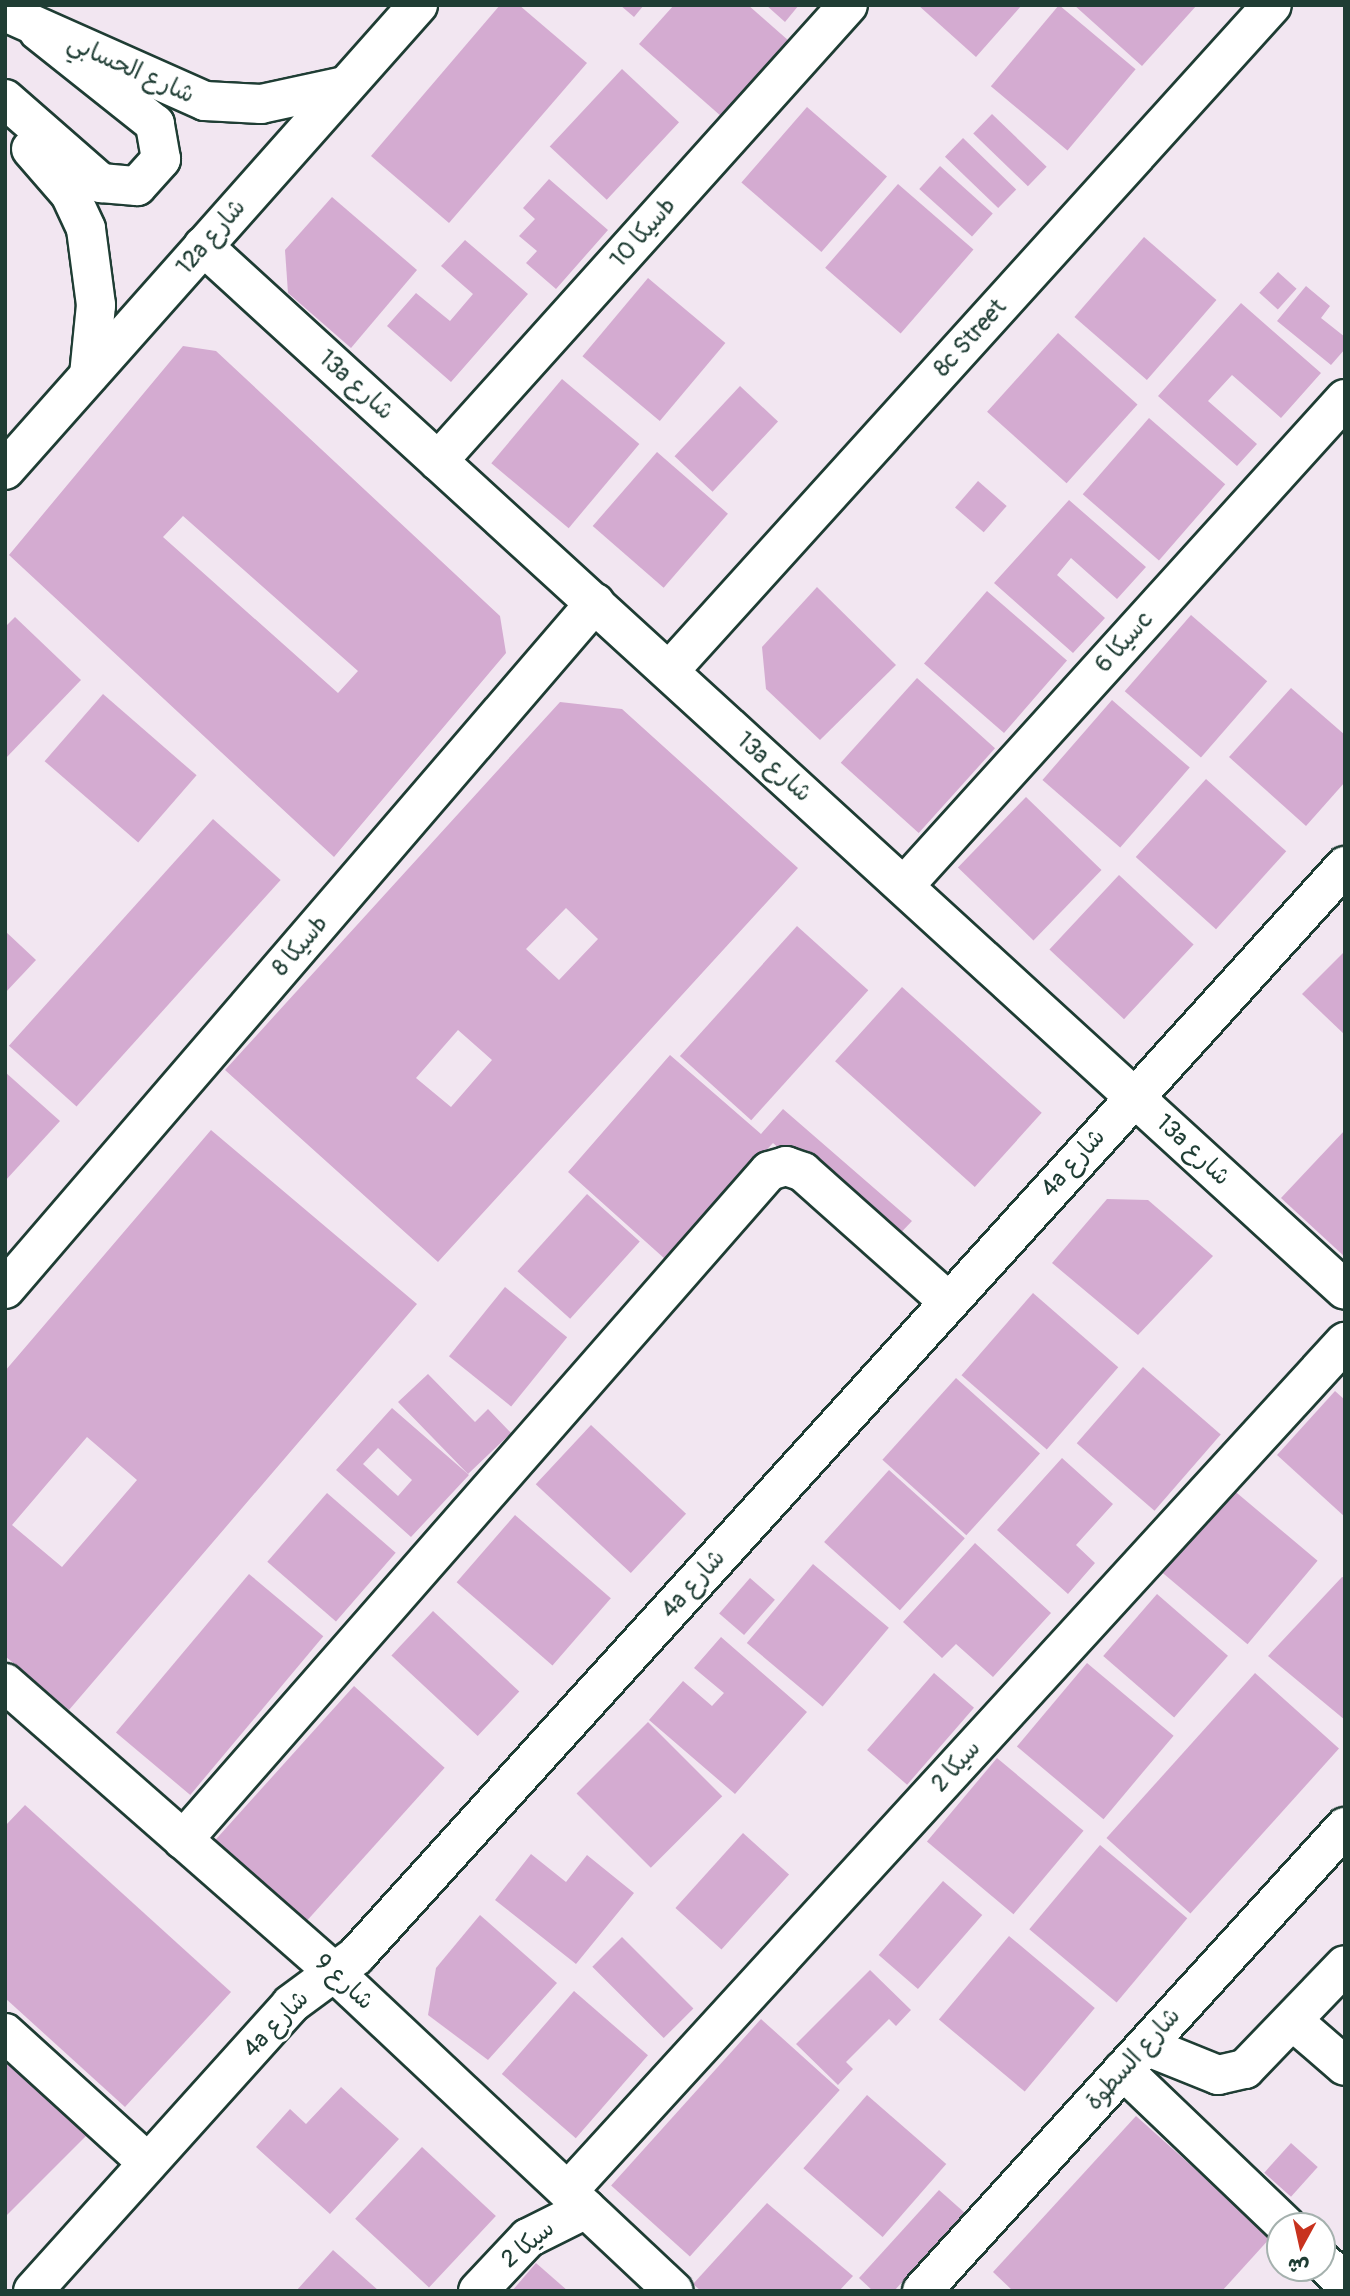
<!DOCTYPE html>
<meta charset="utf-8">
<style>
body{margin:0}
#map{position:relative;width:1350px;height:2296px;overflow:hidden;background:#f2e6f1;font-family:Pangolin,"Playpen Sans Arabic",sans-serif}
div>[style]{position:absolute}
.building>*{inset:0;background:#d4abd1;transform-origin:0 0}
.roads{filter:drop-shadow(2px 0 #1f3d34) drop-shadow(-2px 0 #1f3d34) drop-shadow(0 2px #1f3d34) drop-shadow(0 -2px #1f3d34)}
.minor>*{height:38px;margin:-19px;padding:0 19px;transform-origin:19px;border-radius:19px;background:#fff}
.major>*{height:38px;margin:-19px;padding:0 19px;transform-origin:19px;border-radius:19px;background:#fff}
span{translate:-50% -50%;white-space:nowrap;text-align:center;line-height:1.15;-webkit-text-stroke:6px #fff;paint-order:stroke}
.street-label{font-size:24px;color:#1f3d34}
.frame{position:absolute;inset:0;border:7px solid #1f3d34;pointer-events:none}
.north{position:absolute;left:1266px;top:2212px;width:70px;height:70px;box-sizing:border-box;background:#fff;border:2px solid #a5b1ae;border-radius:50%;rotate:188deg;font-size:19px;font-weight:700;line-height:28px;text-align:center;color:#1f3d34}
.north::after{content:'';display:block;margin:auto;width:24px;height:32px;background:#c8321e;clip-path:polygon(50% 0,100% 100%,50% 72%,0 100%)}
</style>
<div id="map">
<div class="building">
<i style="clip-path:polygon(500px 5px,519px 5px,587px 63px,449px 223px,371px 156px)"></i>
<i style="clip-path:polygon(620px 5px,644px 5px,634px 17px)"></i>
<i style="clip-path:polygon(674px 5px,748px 5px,789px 41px,722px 117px,639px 44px)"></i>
<i style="clip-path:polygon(766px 5px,799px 5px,785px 22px)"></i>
<i style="clip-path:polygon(918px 5px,1022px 5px,976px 57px)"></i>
<i style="left:1059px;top:5px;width:100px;height:106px;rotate:40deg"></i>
<i style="clip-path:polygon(1074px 5px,1197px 5px,1142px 66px)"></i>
<i style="left:622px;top:69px;width:78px;height:106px;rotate:43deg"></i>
<i style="left:807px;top:107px;width:106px;height:100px;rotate:41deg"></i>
<i style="left:992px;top:114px;width:76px;height:27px;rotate:44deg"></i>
<i style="left:963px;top:138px;width:74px;height:26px;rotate:44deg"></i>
<i style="left:940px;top:166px;width:71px;height:31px;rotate:42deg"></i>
<i style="clip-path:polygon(549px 179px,608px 230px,556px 289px,526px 263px,537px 251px,519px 236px,535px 219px,523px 208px)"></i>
<i style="left:898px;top:184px;width:100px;height:111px;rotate:41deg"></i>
<i style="clip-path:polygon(332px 197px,417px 270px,351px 348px,288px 293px,285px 250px)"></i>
<i style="left:1144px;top:237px;width:96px;height:106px;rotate:41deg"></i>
<i style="clip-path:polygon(465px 240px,528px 294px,451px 382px,387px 326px,416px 293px,450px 321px,473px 294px,441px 266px)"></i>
<i style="left:1278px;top:272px;width:25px;height:28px;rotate:42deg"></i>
<i style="left:648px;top:278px;width:101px;height:102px;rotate:40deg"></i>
<i style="clip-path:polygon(1306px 286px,1330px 306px,1321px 318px,1345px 337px,1345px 349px,1331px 365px,1277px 321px)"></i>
<i style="clip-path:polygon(1241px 303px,1321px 373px,1281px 418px,1232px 375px,1208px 401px,1257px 444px,1237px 466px,1158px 396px)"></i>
<i style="left:1058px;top:333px;width:107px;height:106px;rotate:42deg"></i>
<i style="clip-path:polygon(evenodd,183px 346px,216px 351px,500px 616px,506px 653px,334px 857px,9px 555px,183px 346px,183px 516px,358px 671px,338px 693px,163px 537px,183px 516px)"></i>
<i style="left:562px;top:379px;width:101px;height:110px;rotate:40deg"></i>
<i style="left:740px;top:386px;width:52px;height:96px;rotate:43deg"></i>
<i style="left:1149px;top:418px;width:101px;height:101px;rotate:41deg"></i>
<i style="left:657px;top:452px;width:94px;height:98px;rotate:41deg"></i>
<i style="left:978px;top:481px;width:38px;height:35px;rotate:41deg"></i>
<i style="clip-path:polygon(1069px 500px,1146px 567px,1117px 599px,1071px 558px,1057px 575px,1105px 618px,1073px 653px,994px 583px)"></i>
<i style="clip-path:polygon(817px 587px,896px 665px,820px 740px,766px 689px,762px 647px)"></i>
<i style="left:987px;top:591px;width:106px;height:96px;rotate:41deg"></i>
<i style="left:1191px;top:615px;width:101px;height:101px;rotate:41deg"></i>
<i style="clip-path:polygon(15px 617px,81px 680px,5px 759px,5px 627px)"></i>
<i style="left:917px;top:678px;width:105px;height:114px;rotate:42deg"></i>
<i style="clip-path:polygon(1291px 688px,1345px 735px,1345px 782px,1306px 826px,1229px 757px)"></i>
<i style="left:103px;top:694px;width:124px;height:89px;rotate:41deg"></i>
<i style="left:1112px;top:700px;width:103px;height:106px;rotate:41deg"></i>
<i style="clip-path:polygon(evenodd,560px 702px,622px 709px,798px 868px,438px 1262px,225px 1070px,560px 702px,566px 908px,598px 939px,559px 980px,526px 949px,566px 908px,560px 702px,458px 1030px,492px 1060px,451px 1107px,416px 1078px,458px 1030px)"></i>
<i style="left:1206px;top:779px;width:108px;height:105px;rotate:42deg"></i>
<i style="left:1026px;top:797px;width:105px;height:98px;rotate:44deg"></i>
<i style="left:213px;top:819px;width:91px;height:305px;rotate:42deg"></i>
<i style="left:1119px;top:875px;width:102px;height:102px;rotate:43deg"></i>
<i style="left:797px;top:926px;width:96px;height:175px;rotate:42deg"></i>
<i style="clip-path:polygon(5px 931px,36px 960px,5px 993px)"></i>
<i style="clip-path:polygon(1345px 951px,1345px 1035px,1302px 994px)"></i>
<i style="left:902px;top:987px;width:188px;height:100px;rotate:42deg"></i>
<i style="clip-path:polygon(670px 1055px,761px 1134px,783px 1109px,912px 1221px,889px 1245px,773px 1143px,665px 1259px,568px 1172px)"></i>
<i style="clip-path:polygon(5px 1072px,60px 1121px,5px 1181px)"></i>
<i style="clip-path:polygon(evenodd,211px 1130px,417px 1304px,69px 1710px,5px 1656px,5px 1371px,211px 1130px,87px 1437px,137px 1480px,62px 1567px,12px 1525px,87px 1437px)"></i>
<i style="clip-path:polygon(1345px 1130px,1345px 1257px,1281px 1198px)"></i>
<i style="left:587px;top:1194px;width:71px;height:104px;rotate:42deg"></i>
<i style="clip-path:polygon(1107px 1199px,1148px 1200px,1213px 1256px,1138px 1335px,1052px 1263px)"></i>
<i style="left:505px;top:1287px;width:80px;height:89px;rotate:39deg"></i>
<i style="left:1033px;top:1293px;width:113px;height:109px;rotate:41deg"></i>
<i style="left:1143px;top:1367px;width:103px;height:101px;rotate:41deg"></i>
<i style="clip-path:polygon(428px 1374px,475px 1422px,488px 1409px,511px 1433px,468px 1474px,398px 1402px)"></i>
<i style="left:956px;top:1378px;width:113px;height:110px;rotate:42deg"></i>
<i style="clip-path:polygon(1335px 1391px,1345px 1400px,1345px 1517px,1277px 1455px)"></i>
<i style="clip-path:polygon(evenodd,392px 1408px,469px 1475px,411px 1537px,336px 1470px,392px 1408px,378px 1448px,412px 1480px,398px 1496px,363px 1464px,378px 1448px)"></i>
<i style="left:591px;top:1425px;width:130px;height:81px;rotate:43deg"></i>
<i style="clip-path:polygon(1062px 1458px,1113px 1504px,1076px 1545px,1095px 1563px,1068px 1594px,997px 1530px)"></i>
<i style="left:889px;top:1470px;width:102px;height:97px;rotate:42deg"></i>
<i style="left:1231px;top:1488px;width:113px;height:109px;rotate:40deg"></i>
<i style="left:327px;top:1493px;width:91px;height:91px;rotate:41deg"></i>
<i style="left:515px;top:1515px;width:127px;height:89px;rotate:41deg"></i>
<i style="clip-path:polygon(975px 1543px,1051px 1613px,993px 1677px,956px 1644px,942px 1658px,903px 1622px)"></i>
<i style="left:813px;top:1564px;width:99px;height:103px;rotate:40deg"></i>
<i style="left:249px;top:1574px;width:97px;height:207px;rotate:40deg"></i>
<i style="clip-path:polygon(1342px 1577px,1345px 1578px,1345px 1720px,1268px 1656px)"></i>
<i style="left:750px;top:1578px;width:33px;height:47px;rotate:41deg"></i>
<i style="left:1157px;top:1594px;width:94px;height:82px;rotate:41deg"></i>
<i style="left:433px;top:1611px;width:118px;height:61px;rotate:43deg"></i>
<i style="clip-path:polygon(721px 1637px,807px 1712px,735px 1794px,649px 1720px,683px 1681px,712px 1706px,724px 1693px,694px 1668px)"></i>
<i style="left:1087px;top:1663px;width:113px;height:109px;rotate:40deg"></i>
<i style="left:934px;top:1673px;width:53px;height:102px;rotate:41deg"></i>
<i style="left:1255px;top:1673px;width:113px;height:222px;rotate:42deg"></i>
<i style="left:354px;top:1686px;width:122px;height:219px;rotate:42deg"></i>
<i style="left:648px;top:1722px;width:105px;height:101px;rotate:45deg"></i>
<i style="left:997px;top:1758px;width:113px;height:109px;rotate:40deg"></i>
<i style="clip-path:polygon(25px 1805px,231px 1992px,125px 2107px,5px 1998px,5px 1826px)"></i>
<i style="left:743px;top:1833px;width:62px;height:101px;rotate:42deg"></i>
<i style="left:1100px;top:1845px;width:114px;height:110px;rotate:40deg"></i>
<i style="clip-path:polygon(531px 1854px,566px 1882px,587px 1855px,634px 1893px,576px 1964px,495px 1900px)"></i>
<i style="left:943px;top:1881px;width:52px;height:98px;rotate:41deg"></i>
<i style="clip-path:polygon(480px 1915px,557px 1983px,488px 2060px,428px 2015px,436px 1968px)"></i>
<i style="left:1009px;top:1936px;width:112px;height:109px;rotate:40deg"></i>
<i style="left:622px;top:1937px;width:101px;height:42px;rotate:45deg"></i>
<i style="clip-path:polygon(870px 1970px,911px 2010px,896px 2026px,889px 2019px,846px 2062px,853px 2069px,838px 2085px,796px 2044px)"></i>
<i style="left:574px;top:1991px;width:98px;height:110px;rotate:41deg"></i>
<i style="left:761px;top:2019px;width:106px;height:224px;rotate:42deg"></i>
<i style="clip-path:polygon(5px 2034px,98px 2124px,5px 2217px)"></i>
<i style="clip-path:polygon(341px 2087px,399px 2139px,330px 2214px,256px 2147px,290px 2109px,306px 2124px)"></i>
<i style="left:867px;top:2095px;width:105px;height:97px;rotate:41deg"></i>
<i style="clip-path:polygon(1136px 2116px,1271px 2237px,1222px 2291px,1013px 2291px,993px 2272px)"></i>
<i style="left:1291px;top:2143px;width:36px;height:40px;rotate:42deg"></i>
<i style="left:422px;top:2147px;width:101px;height:98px;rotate:43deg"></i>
<i style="clip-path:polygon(939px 2190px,965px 2213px,894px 2291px,873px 2291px,859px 2278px)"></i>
<i style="clip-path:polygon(767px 2203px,853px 2276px,839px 2291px,701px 2291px,693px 2284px)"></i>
<i style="clip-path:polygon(333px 2250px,379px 2291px,296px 2291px)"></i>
<i style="clip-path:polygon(536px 2263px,568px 2291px,512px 2291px)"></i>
</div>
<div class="roads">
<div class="minor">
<i style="left:5px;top:12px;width:219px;rotate:24deg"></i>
<i style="left:205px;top:101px;width:56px;rotate:3.1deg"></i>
<i style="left:261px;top:104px;width:85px;rotate:-12.2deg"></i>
<i style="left:5px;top:99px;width:128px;rotate:41.2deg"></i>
<i style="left:101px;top:183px;width:36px;rotate:5deg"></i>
<i style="left:137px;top:186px;width:36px;rotate:-48deg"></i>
<i style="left:161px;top:159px;width:36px;rotate:-100deg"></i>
<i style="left:155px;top:124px;width:149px;rotate:-141.5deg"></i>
<i style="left:31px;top:149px;width:60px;rotate:49.1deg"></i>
<i style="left:70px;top:194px;width:38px;rotate:65deg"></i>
<i style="left:86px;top:229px;width:77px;rotate:82.5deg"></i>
<i style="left:96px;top:305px;width:70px;rotate:95.7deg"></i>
<i style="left:203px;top:246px;width:1547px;rotate:42.43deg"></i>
<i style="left:438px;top:461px;width:613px;rotate:-48.04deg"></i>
<i style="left:5px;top:470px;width:622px;rotate:-48.39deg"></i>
<i style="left:669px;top:671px;width:898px;rotate:-47.84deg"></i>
<i style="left:904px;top:886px;width:657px;rotate:-47.84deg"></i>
<i style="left:5px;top:1289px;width:905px;rotate:-49.3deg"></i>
<i style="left:5px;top:1683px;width:441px;rotate:41.3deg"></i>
<i style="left:336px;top:1974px;width:463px;rotate:43.2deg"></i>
<i style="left:183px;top:1840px;width:889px;rotate:-48.78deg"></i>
<i style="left:769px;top:1171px;width:18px;rotate:-16deg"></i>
<i style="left:786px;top:1166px;width:18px;rotate:19deg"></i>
<i style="left:803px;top:1172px;width:195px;rotate:41.7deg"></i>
<i style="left:1294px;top:2022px;width:67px;rotate:40.8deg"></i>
<i style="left:5px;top:2033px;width:193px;rotate:42.3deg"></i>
<i style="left:1146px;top:2046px;width:78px;rotate:21.9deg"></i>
<i style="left:1218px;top:2075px;width:28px;rotate:-13deg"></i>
<i style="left:1245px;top:2069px;width:144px;rotate:-46.1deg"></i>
<i style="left:1123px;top:2070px;width:226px;rotate:43.7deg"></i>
<i style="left:568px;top:2191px;width:1151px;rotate:-47.54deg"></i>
<i style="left:1322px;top:2261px;width:32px;rotate:44deg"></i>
<i style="left:33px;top:2291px;width:386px;rotate:-48deg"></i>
<i style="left:291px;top:2004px;width:81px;rotate:-36.4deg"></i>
<i style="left:356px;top:1956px;width:1472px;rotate:-47.78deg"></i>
<i style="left:478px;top:2291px;width:73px;rotate:-46.7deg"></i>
<i style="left:528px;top:2238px;width:65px;rotate:-26.6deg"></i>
</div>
<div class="major">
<i style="left:922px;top:2291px;width:628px;rotate:-47.65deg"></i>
</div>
</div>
<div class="street-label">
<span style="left:131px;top:69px;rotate:24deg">شارع الحسابي</span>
<span style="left:643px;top:233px;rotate:-48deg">سيكا 10b</span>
<span style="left:211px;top:237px;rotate:-49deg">12a شارع</span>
<span style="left:970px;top:338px;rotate:-48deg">8c Street</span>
<span style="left:356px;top:385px;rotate:42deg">13a شارع</span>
<span style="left:1124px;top:642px;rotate:-48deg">سيكا 6c</span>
<span style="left:774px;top:767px;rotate:42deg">13a شارع</span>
<span style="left:300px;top:946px;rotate:-49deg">سيكا 8b</span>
<span style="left:1193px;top:1150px;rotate:43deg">13a شارع</span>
<span style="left:1073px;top:1163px;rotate:-48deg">4a شارع</span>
<span style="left:693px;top:1584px;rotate:-48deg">4a شارع</span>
<span style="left:956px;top:1766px;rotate:-48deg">سيكا 2</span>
<span style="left:344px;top:1982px;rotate:42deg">شارع 9</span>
<span style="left:276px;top:2024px;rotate:-46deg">4a شارع</span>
<span style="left:1133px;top:2059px;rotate:-48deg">شارع السطوة</span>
<span style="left:528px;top:2244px;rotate:-39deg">سيكا 2</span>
</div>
<div class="frame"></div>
<div class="north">ش</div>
</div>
